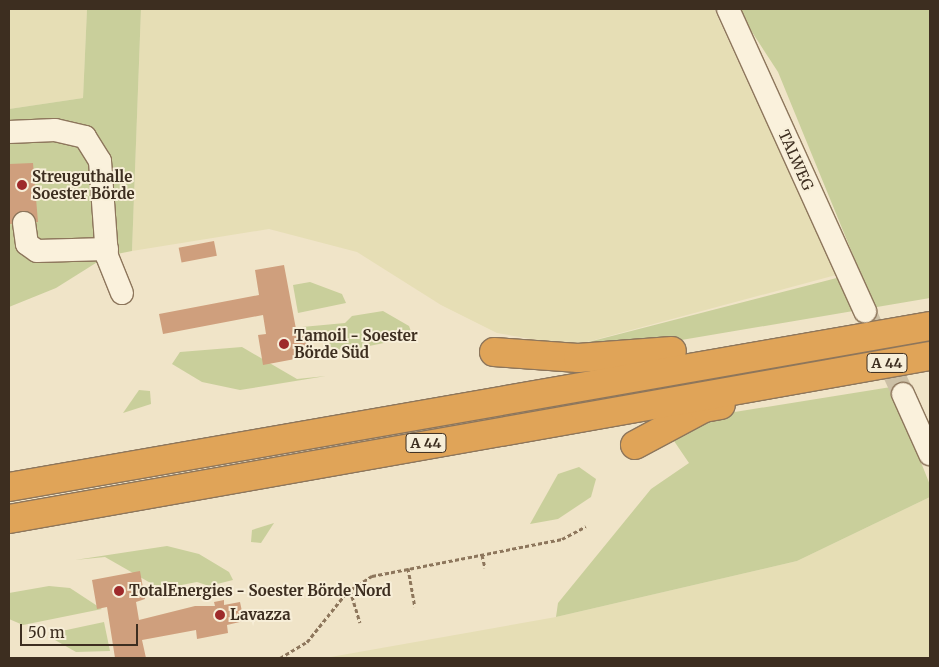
<!DOCTYPE html>
<meta charset="utf-8">
<style>
body{margin:0}
#map{position:relative;width:939px;height:667px;overflow:hidden;background:#f0e4c8;font-family:Merriweather,serif}
div>[style]{position:absolute}
.farmland>*{inset:0;background:#e6deb5}
.green>*{inset:0;background:#c9cf9b}
.building>*{inset:0;background:#cf9f7d;transform-origin:0 0}
.minor-tunnel>*{height:22px;margin-top:-11px;transform-origin:0;background:repeating-linear-gradient(90deg,#ccc0a6 0 22px,transparent 0 33px)}
.path>*{height:3px;margin-top:-1.5px;transform-origin:0;background:repeating-linear-gradient(90deg,#8d765c 0 4px,transparent 0 6.5px)}
.roads{filter:drop-shadow(1px 0 #8d765c) drop-shadow(-1px 0 #8d765c) drop-shadow(0 1px #8d765c) drop-shadow(0 -1px #8d765c)}
.minor>*{height:22px;margin:-11px;padding:0 11px;transform-origin:11px;border-radius:11px;background:#faf1dc}
.highway>*{height:28px;margin:-14px;padding:0 14px;transform-origin:14px;border-radius:14px;background:#e0a458}
.dots>*{width:14px;height:14px;translate:-50% -50%;box-sizing:border-box;border:2px solid #f7eed8;border-radius:50%}
span{translate:-50% -50%;white-space:nowrap;text-align:center;line-height:1.15;-webkit-text-stroke:4px #f7eed8;paint-order:stroke}
.shield-label span{padding:1px 4px;background:#f7eed8;border:1px solid;border-radius:4px;-webkit-text-stroke-width:0}
.shield-label{font-size:14px;color:#3d2e20;font-weight:700}
.street-label{font-size:15px;color:#3d2e20}
.poi-label{font-size:15px;color:#3d2e20;font-weight:700}
.left{translate:0 -50%;text-align:left}
.frame{position:absolute;inset:0;border:10px solid #3d2e20;pointer-events:none}
.scale{position:absolute;left:20px;top:624px;width:118px;height:22px;box-sizing:border-box;border:2px solid #3d2e20;border-top:0;padding-left:6px;font-size:15px;line-height:18px;white-space:nowrap;color:#3d2e20;-webkit-text-stroke:4px #f7eed8;paint-order:stroke}
</style>
<div id="map">
<div class="farmland">
<i style="clip-path:polygon(9px 9px,87px 9px,83px 98px,9px 109px)"></i>
<i style="clip-path:polygon(141px 9px,714px 9px,836px 275px,572px 346px,497px 333px,441px 305px,357px 252px,269px 229px,132px 251px)"></i>
<i style="clip-path:polygon(930px 497px,930px 658px,325px 658px,556px 617px,797px 561px)"></i>
</div>
<div class="green">
<i style="clip-path:polygon(87px 9px,141px 9px,132px 251px,107px 256px,56px 288px,9px 307px,9px 109px,83px 98px)"></i>
<i style="clip-path:polygon(737px 9px,930px 9px,930px 298px,640px 347px,573px 346px,860px 272px,778px 72px)"></i>
<i style="clip-path:polygon(310px 282px,342px 294px,346px 303px,298px 313px,293px 285px)"></i>
<i style="clip-path:polygon(383px 311px,409px 326px,413px 337px,345px 351px,328px 346px,302px 327px,345px 323px,352px 316px)"></i>
<i style="clip-path:polygon(242px 347px,297px 379px,326px 376px,240px 390px,202px 382px,172px 364px,180px 352px)"></i>
<i style="clip-path:polygon(891px 387px,930px 485px,930px 497px,797px 561px,556px 617px,558px 603px,651px 489px,689px 463px,674px 441px,710px 416px)"></i>
<i style="clip-path:polygon(139px 390px,150px 391px,151px 404px,123px 413px)"></i>
<i style="clip-path:polygon(579px 467px,596px 479px,591px 497px,558px 519px,530px 524px,558px 474px)"></i>
<i style="clip-path:polygon(274px 523px,261px 543px,251px 542px,252px 530px)"></i>
<i style="clip-path:polygon(167px 546px,199px 554px,229px 572px,233px 580px,209px 586px,197px 582px,161px 589px,105px 557px,75px 560px)"></i>
<i style="clip-path:polygon(49px 586px,70px 588px,102px 609px,23px 625px,9px 619px,9px 593px)"></i>
<i style="clip-path:polygon(104px 622px,110px 651px,76px 652px,55px 640px,57px 632px)"></i>
</div>
<div class="building">
<i style="clip-path:polygon(33px 163px,38px 222px,10px 224px,9px 164px)"></i>
<i style="left:214px;top:241px;width:15px;height:36px;rotate:79deg"></i>
<i style="clip-path:polygon(284px 265px,296px 329px,304px 327px,311px 356px,263px 365px,258px 335px,266px 334px,263px 315px,163px 334px,159px 314px,259px 295px,255px 270px)"></i>
<i style="clip-path:polygon(140px 571px,145px 599px,136px 602px,139px 620px,195px 606px,215px 606px,214px 602px,224px 600px,224px 605px,240px 602px,244px 621px,227px 625px,228px 633px,197px 639px,196px 630px,142px 640px,146px 658px,115px 658px,107px 607px,97px 609px,92px 580px)"></i>
</div>
<div class="minor-tunnel">
<i style="left:865px;top:311px;width:91px;rotate:65.4deg"></i>
</div>
<div class="path">
<i style="left:482px;top:555px;width:13px;rotate:77deg"></i>
<i style="left:408px;top:568px;width:39px;rotate:80deg"></i>
<i style="left:350px;top:590px;width:34px;rotate:73deg"></i>
<i style="left:280px;top:658px;width:31px;rotate:-31deg"></i>
<i style="left:307px;top:642px;width:64px;rotate:-51.3deg"></i>
<i style="left:347px;top:592px;width:30px;rotate:-33deg"></i>
<i style="left:372px;top:576px;width:194px;rotate:-11deg"></i>
<i style="left:562px;top:539px;width:27px;rotate:-28deg"></i>
</div>
<div class="roads">
<div class="minor">
<i style="left:728px;top:9px;width:332px;rotate:65.6deg"></i>
<i style="left:9px;top:132px;width:46px;rotate:-2.5deg"></i>
<i style="left:55px;top:130px;width:31px;rotate:13deg"></i>
<i style="left:85px;top:137px;width:28px;rotate:58deg"></i>
<i style="left:100px;top:161px;width:95px;rotate:85.8deg"></i>
<i style="left:107px;top:256px;width:40px;rotate:68deg"></i>
<i style="left:24px;top:223px;width:21px;rotate:82deg"></i>
<i style="left:27px;top:244px;width:12px;rotate:35deg"></i>
<i style="left:37px;top:251px;width:70px;rotate:-1.6deg"></i>
<i style="left:903px;top:394px;width:66px;rotate:65.8deg"></i>
</div>
<div class="highway">
<i style="left:494px;top:352px;width:84px;rotate:4.1deg"></i>
<i style="left:578px;top:358px;width:94px;rotate:-4.3deg"></i>
<i style="left:635px;top:445px;width:78px;rotate:-28.2deg"></i>
<i style="left:704px;top:408px;width:17px;rotate:-10deg"></i>
<i style="left:9px;top:487px;width:935px;rotate:-9.92deg"></i>
<i style="left:9px;top:519px;width:935px;rotate:-10.04deg"></i>
</div>
</div>
<div class="dots">
<i style="left:22px;top:185px;background:#9e2a2b"></i>
<i style="left:284px;top:344px;background:#9e2a2b"></i>
<i style="left:119px;top:591px;background:#9e2a2b"></i>
<i style="left:220px;top:615px;background:#9e2a2b"></i>
</div>
<div class="shield-label">
<span style="left:887px;top:363px">A 44</span>
<span style="left:426px;top:443px">A 44</span>
</div>
<div class="street-label">
<span style="left:796px;top:160px;rotate:66deg">TALWEG</span>
</div>
<div class="poi-label">
<span class="left" style="left:32px;top:185px">Streuguthalle<br>Soester Börde</span>
<span class="left" style="left:294px;top:344px">Tamoil - Soester<br>Börde Süd</span>
<span class="left" style="left:129px;top:591px">TotalEnergies - Soester Börde Nord</span>
<span class="left" style="left:230px;top:615px">Lavazza</span>
</div>
<div class="frame"></div>
<div class="scale">50 m</div>
</div>
